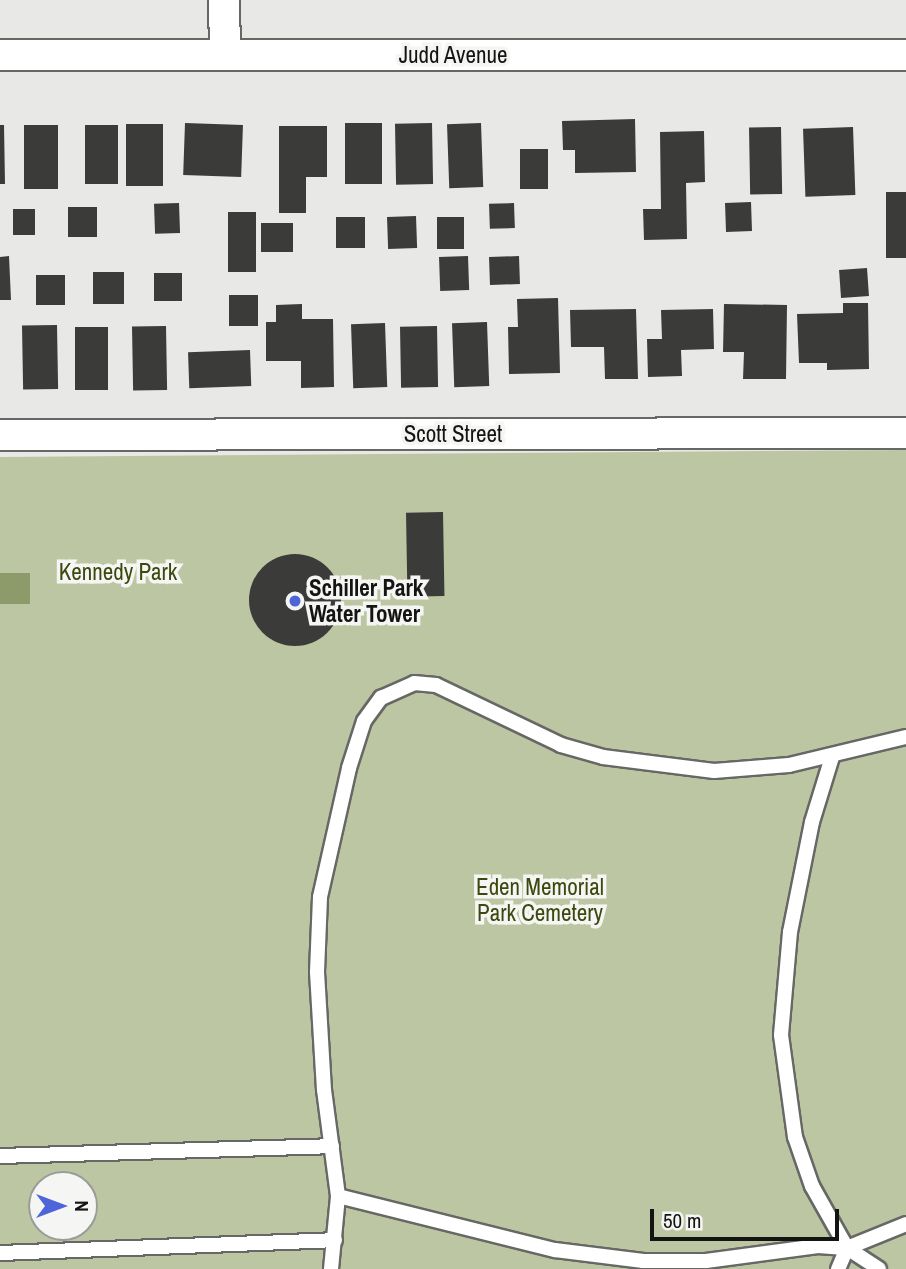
<!DOCTYPE html>
<style>
body{margin:0}
#map{position:relative;width:906px;height:1269px;overflow:hidden;background:#e8e9e6;font-family:"Archivo Narrow",sans-serif}
div>[style]{position:absolute}
.green>*{inset:0;background:#bcc6a2}
.water>*{inset:0;background:#8d9a69;transform-origin:0 0}
.building>*{inset:0;background:#3b3b39;transform-origin:0 0}
.round{border-radius:50%}
.roads{filter:drop-shadow(2px 0 #676865) drop-shadow(-2px 0 #676865) drop-shadow(0 2px #676865) drop-shadow(0 -2px #676865)}
.lane>*{height:14px;margin:-7px;padding:0 7px;transform-origin:7px;border-radius:7px;background:#fff}
.street>*{height:30px;margin:-15px;padding:0 15px;transform-origin:15px;border-radius:15px;background:#fff}
.dots>*{width:19px;height:19px;translate:-50% -50%;box-sizing:border-box;border:4px solid #f5f6f3;border-radius:50%}
span{translate:-50% -50%;white-space:nowrap;text-align:center;line-height:1.15;-webkit-text-stroke:7px #f5f6f3;paint-order:stroke}
.street-label{font-size:23px;color:#141413}
.park-label{font-size:23px;color:#3c480e}
.poi-label{font-size:23px;color:#141413;font-weight:700}
.left{translate:0 -50%;text-align:left}
.north{position:absolute;left:28px;top:1171px;width:70px;height:70px;box-sizing:border-box;background:#f5f6f3;border:2px solid #9b9c99;border-radius:50%;rotate:90deg;font-size:19px;font-weight:700;line-height:28px;text-align:center;color:#141413}
.north::after{content:'';display:block;margin:auto;width:24px;height:32px;background:#4e65da;clip-path:polygon(50% 0,100% 100%,50% 72%,0 100%)}
.scale{position:absolute;left:650px;top:1209px;width:189px;height:32px;box-sizing:border-box;border:4px solid #141413;border-top:0;padding-left:9px;font-size:21px;line-height:24px;white-space:nowrap;color:#141413;-webkit-text-stroke:5px #f5f6f3;paint-order:stroke}
</style>
<div id="map">
<div class="green">
<i style="clip-path:polygon(evenodd,906px 450px,906px 1269px,0 1269px,0 457px,906px 450px,42px 1185px,84px 1185px,84px 1227px,42px 1227px,42px 1185px)"></i>
</div>
<div class="water">
<i style="left:30px;top:573px;width:31px;height:30px;rotate:90deg"></i>
</div>
<div class="building">
<i style="clip-path:polygon(635px 119px,636px 172px,575px 173px,575px 150px,563px 150px,562px 121px)"></i>
<i style="left:185px;top:123px;width:58px;height:52px;rotate:2deg"></i>
<i style="left:345px;top:123px;width:37px;height:61px"></i>
<i style="left:432px;top:123px;width:61px;height:37px;rotate:89deg"></i>
<i style="left:481px;top:123px;width:64px;height:34px;rotate:88deg"></i>
<i style="left:126px;top:124px;width:37px;height:62px"></i>
<i style="clip-path:polygon(0 125px,4px 125px,5px 184px,0 184px)"></i>
<i style="left:24px;top:125px;width:34px;height:64px"></i>
<i style="left:85px;top:125px;width:33px;height:59px"></i>
<i style="clip-path:polygon(279px 126px,327px 126px,327px 177px,306px 177px,306px 213px,279px 213px)"></i>
<i style="left:781px;top:127px;width:67px;height:32px;rotate:89deg"></i>
<i style="left:853px;top:127px;width:68px;height:50px;rotate:88deg"></i>
<i style="clip-path:polygon(704px 131px,705px 182px,686px 183px,687px 239px,644px 240px,643px 209px,661px 209px,660px 132px)"></i>
<i style="left:548px;top:149px;width:40px;height:28px;rotate:90deg"></i>
<i style="left:886px;top:192px;width:20px;height:66px"></i>
<i style="left:751px;top:202px;width:29px;height:26px;rotate:88deg"></i>
<i style="left:179px;top:203px;width:30px;height:25px;rotate:88deg"></i>
<i style="left:514px;top:203px;width:25px;height:25px;rotate:88deg"></i>
<i style="left:68px;top:207px;width:29px;height:30px"></i>
<i style="left:13px;top:209px;width:22px;height:26px"></i>
<i style="left:228px;top:212px;width:28px;height:60px"></i>
<i style="left:416px;top:216px;width:32px;height:29px;rotate:88deg"></i>
<i style="left:336px;top:217px;width:29px;height:31px"></i>
<i style="left:437px;top:217px;width:27px;height:32px"></i>
<i style="left:293px;top:223px;width:29px;height:32px;rotate:90deg"></i>
<i style="clip-path:polygon(9px 256px,11px 300px,0 300px,0 257px)"></i>
<i style="left:468px;top:256px;width:34px;height:29px;rotate:88deg"></i>
<i style="left:519px;top:256px;width:28px;height:30px;rotate:88deg"></i>
<i style="left:867px;top:268px;width:28px;height:28px;rotate:86deg"></i>
<i style="left:93px;top:272px;width:31px;height:32px"></i>
<i style="left:154px;top:273px;width:28px;height:28px"></i>
<i style="left:65px;top:275px;width:30px;height:29px;rotate:90deg"></i>
<i style="left:229px;top:295px;width:29px;height:31px"></i>
<i style="clip-path:polygon(558px 298px,560px 373px,509px 374px,508px 327px,518px 327px,517px 299px)"></i>
<i style="clip-path:polygon(843px 303px,868px 303px,869px 369px,827px 370px,827px 363px,799px 363px,797px 314px,843px 313px)"></i>
<i style="clip-path:polygon(302px 304px,302px 319px,333px 319px,334px 387px,301px 388px,301px 361px,266px 361px,266px 322px,276px 322px,276px 305px)"></i>
<i style="clip-path:polygon(724px 304px,787px 305px,786px 379px,743px 379px,744px 352px,723px 352px)"></i>
<i style="clip-path:polygon(636px 309px,638px 379px,605px 379px,604px 347px,571px 347px,570px 310px)"></i>
<i style="clip-path:polygon(713px 309px,714px 349px,681px 350px,682px 376px,648px 377px,647px 339px,662px 339px,661px 310px)"></i>
<i style="left:487px;top:322px;width:64px;height:35px;rotate:88deg"></i>
<i style="left:385px;top:323px;width:64px;height:34px;rotate:88deg"></i>
<i style="left:57px;top:325px;width:64px;height:35px;rotate:89deg"></i>
<i style="left:166px;top:326px;width:64px;height:34px;rotate:89deg"></i>
<i style="left:437px;top:326px;width:61px;height:37px;rotate:89deg"></i>
<i style="left:75px;top:327px;width:33px;height:63px"></i>
<i style="left:250px;top:350px;width:36px;height:62px;rotate:88deg"></i>
<i style="left:443px;top:512px;width:84px;height:37px;rotate:89deg"></i>
<i class="round" style="left:249px;top:554px;width:92px;height:92px"></i>
</div>
<div class="roads">
<div class="lane">
<i style="left:832px;top:757px;width:68px;rotate:107.1deg"></i>
<i style="left:812px;top:822px;width:112px;rotate:101.3deg"></i>
<i style="left:790px;top:932px;width:103px;rotate:95deg"></i>
<i style="left:781px;top:1035px;width:103px;rotate:82.2deg"></i>
<i style="left:795px;top:1137px;width:52px;rotate:70.9deg"></i>
<i style="left:812px;top:1186px;width:71px;rotate:60.6deg"></i>
<i style="left:847px;top:1248px;width:38px;rotate:33deg"></i>
<i style="left:0;top:1156px;width:332px;rotate:-1.7deg"></i>
<i style="left:338px;top:1196px;width:224px;rotate:14deg"></i>
<i style="left:555px;top:1250px;width:89px;rotate:7.1deg"></i>
<i style="left:643px;top:1261px;width:63px"></i>
<i style="left:706px;top:1261px;width:113px;rotate:-7.6deg"></i>
<i style="left:818px;top:1246px;width:29px;rotate:4deg"></i>
<i style="left:847px;top:1248px;width:23px;rotate:113deg"></i>
<i style="left:847px;top:1248px;width:64px;rotate:-22.1deg"></i>
<i style="left:0;top:1253px;width:335px;rotate:-2.2deg"></i>
<i style="left:331px;top:1269px;width:73px;rotate:-84.5deg"></i>
<i style="left:338px;top:1196px;width:107px;rotate:-97.5deg"></i>
<i style="left:324px;top:1090px;width:118px;rotate:-93.4deg"></i>
<i style="left:317px;top:972px;width:75px;rotate:-87.7deg"></i>
<i style="left:320px;top:897px;width:132px;rotate:-77.3deg"></i>
<i style="left:349px;top:768px;width:49px;rotate:-72.3deg"></i>
<i style="left:364px;top:721px;width:29px;rotate:-54deg"></i>
<i style="left:381px;top:698px;width:36px;rotate:-24deg"></i>
<i style="left:414px;top:683px;width:22px;rotate:5deg"></i>
<i style="left:436px;top:685px;width:139px;rotate:25.6deg"></i>
<i style="left:561px;top:745px;width:44px;rotate:15.9deg"></i>
<i style="left:603px;top:757px;width:112px;rotate:7.2deg"></i>
<i style="left:714px;top:771px;width:75px;rotate:-4.6deg"></i>
<i style="left:789px;top:765px;width:120px;rotate:-13.5deg"></i>
</div>
<div class="street">
<i style="left:224px;top:0;width:54px;rotate:88.9deg"></i>
<i style="left:0;top:55px;width:906px"></i>
<i style="left:0;top:435px;width:906px;rotate:-0.13deg"></i>
</div>
</div>
<div class="dots">
<i style="left:295px;top:601px;background:#4e65da"></i>
</div>
<div class="street-label">
<span style="left:453px;top:55px">Judd Avenue</span>
<span style="left:453px;top:434px">Scott Street</span>
</div>
<div class="park-label">
<span style="left:118px;top:572px">Kennedy Park</span>
<span style="left:540px;top:900px">Eden Memorial<br>Park Cemetery</span>
</div>
<div class="poi-label">
<span class="left" style="left:309px;top:601px">Schiller Park<br>Water Tower</span>
</div>
<div class="north">N</div>
<div class="scale">50 m</div>
</div>
